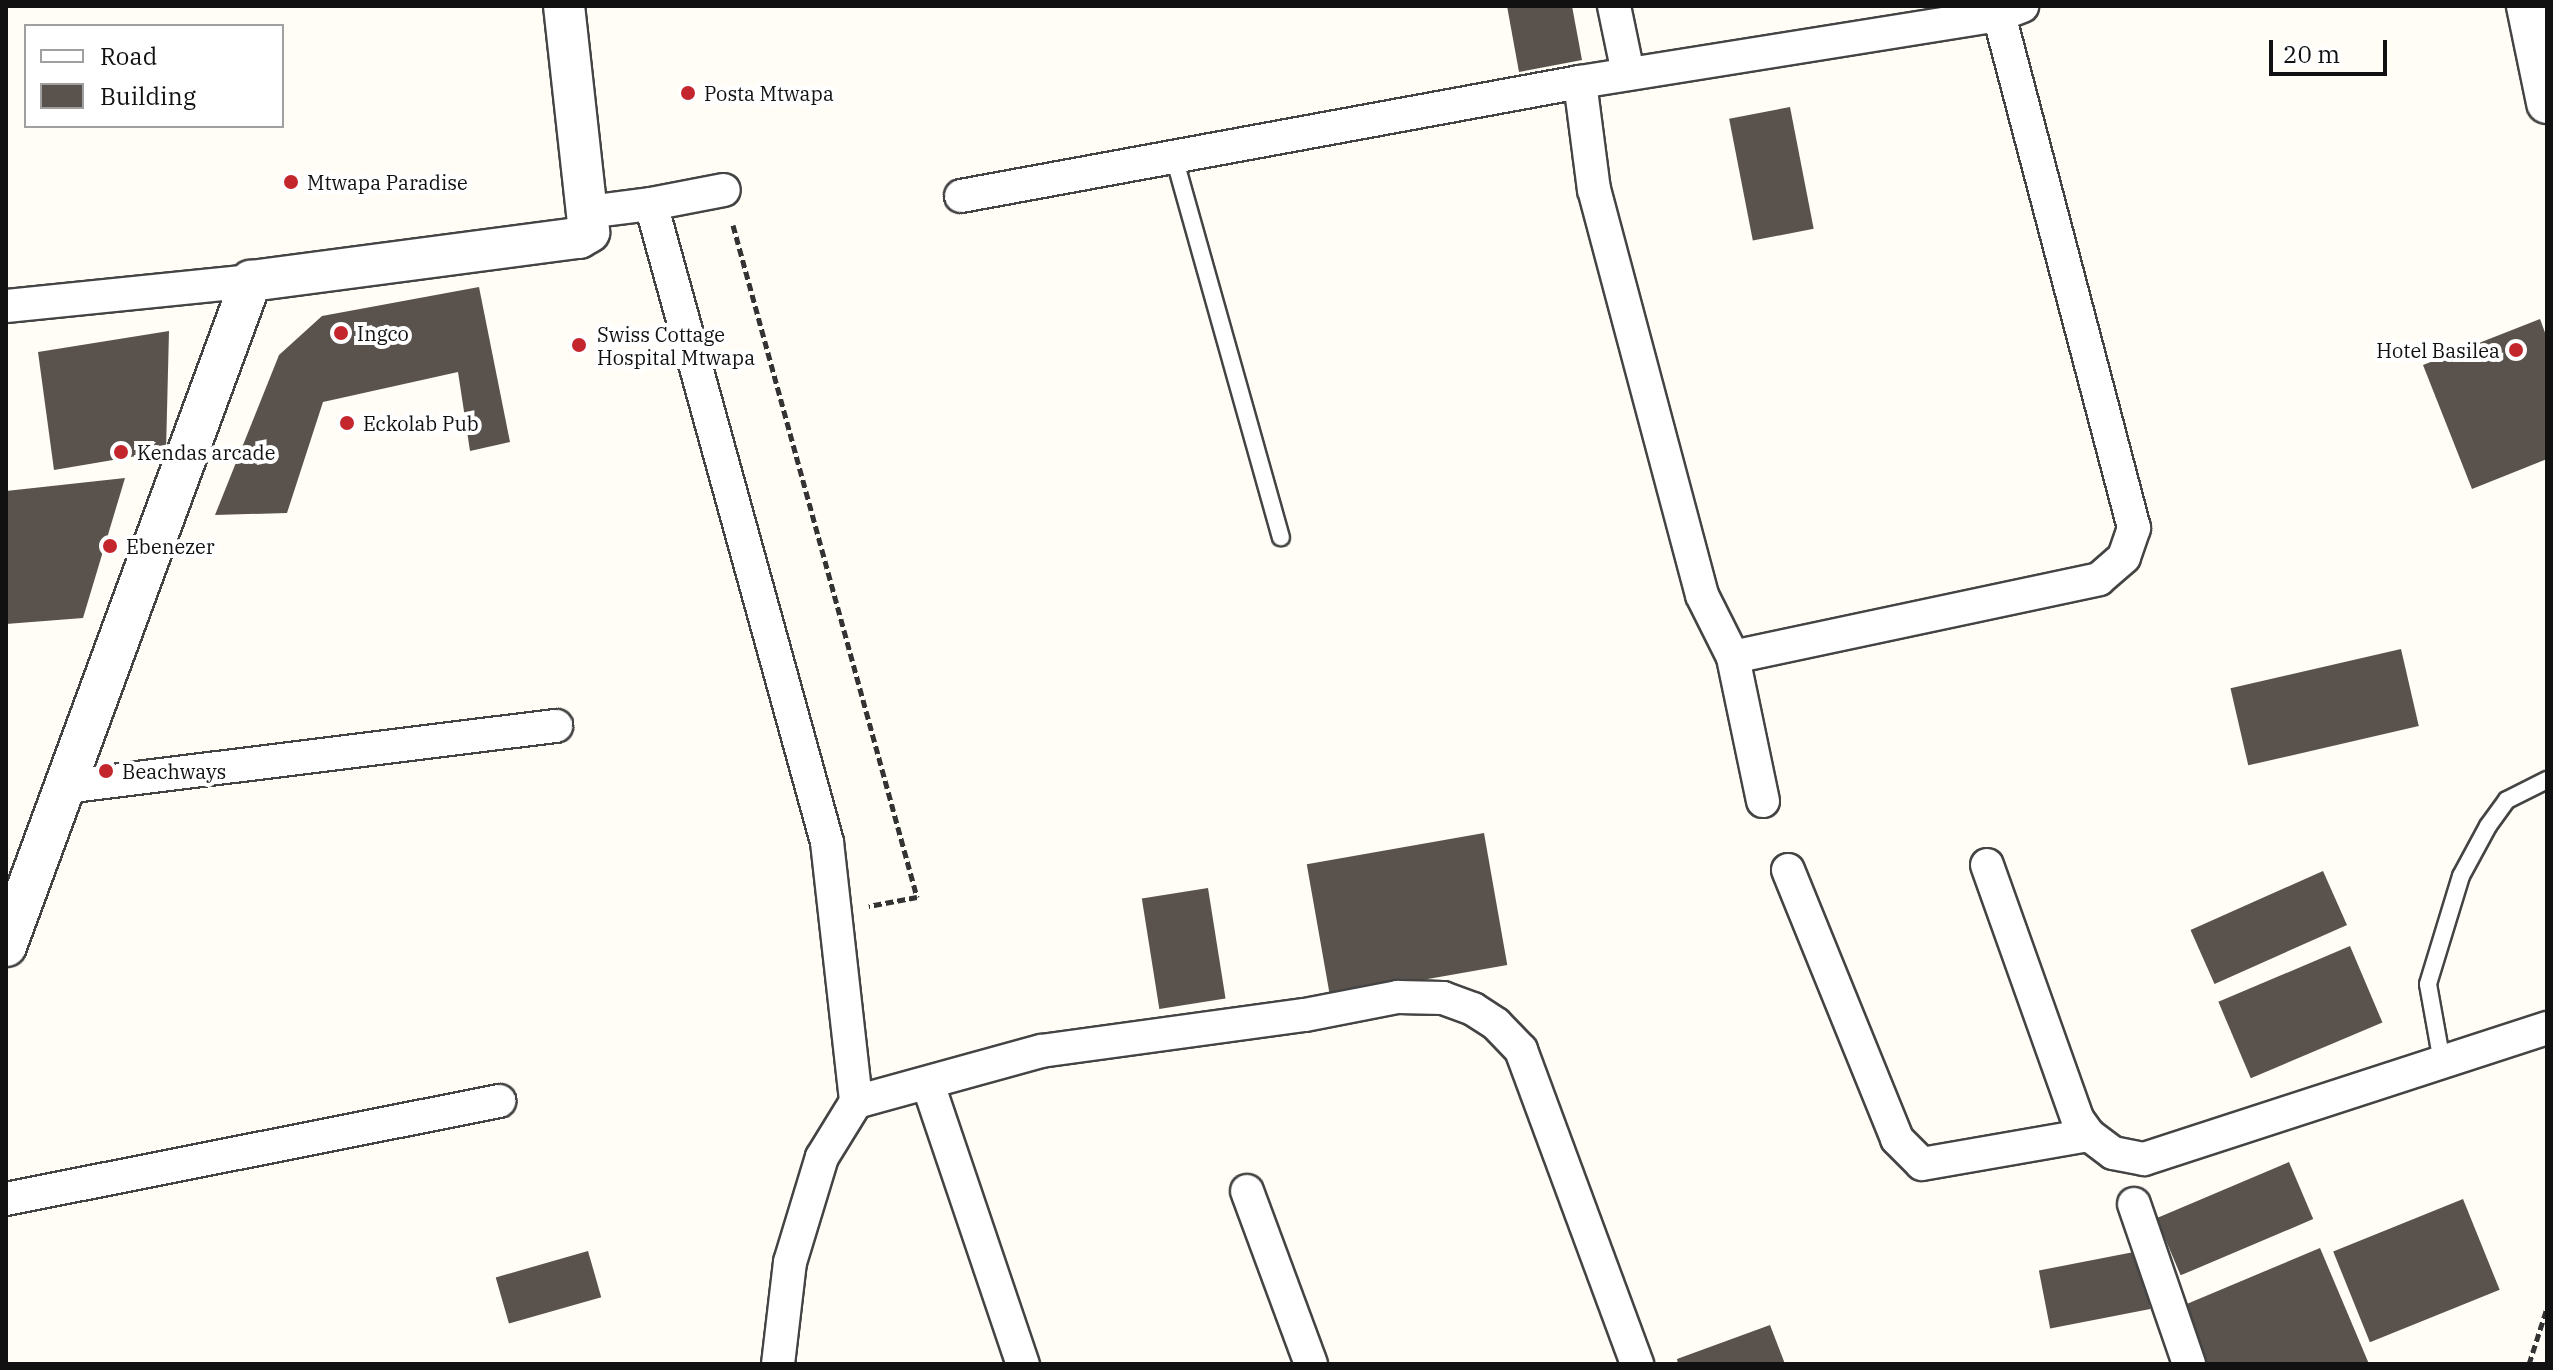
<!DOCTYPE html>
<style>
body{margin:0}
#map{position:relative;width:2553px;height:1370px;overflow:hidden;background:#fffdf5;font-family:"IBM Plex Serif",serif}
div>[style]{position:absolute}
.building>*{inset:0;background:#5a524d;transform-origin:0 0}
.path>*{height:5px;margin-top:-2.5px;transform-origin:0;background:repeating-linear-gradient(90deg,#333 0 8px,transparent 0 12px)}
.roads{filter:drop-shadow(2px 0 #444) drop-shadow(-2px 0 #444) drop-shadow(0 2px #444) drop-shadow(0 -2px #444)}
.service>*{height:16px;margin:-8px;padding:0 8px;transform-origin:8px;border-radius:8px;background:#fff}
.minor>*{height:32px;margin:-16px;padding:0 16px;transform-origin:16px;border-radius:16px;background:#fff}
.tertiary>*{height:40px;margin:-20px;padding:0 20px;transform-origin:20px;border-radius:20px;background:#fff}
.dots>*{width:22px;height:22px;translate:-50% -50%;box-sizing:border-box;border:4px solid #fff;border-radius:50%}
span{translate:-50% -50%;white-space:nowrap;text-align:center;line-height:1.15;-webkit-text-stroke:8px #fff;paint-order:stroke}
.poi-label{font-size:20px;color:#111}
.left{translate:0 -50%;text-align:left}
.right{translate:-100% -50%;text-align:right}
.frame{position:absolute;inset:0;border:8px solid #111;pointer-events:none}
.legend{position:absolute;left:24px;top:24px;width:260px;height:104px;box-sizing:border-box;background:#fff;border:2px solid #a0a0a0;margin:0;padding:10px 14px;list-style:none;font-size:24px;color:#111}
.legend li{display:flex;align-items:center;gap:16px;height:40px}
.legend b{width:40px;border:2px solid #a0a0a0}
.scale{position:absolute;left:2269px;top:40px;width:118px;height:36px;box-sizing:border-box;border:4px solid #111;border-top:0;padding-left:10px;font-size:24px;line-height:28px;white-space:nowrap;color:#111;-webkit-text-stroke:6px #fff;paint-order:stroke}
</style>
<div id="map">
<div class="building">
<i style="clip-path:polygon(1507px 6px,1572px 6px,1582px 60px,1519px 72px)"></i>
<i style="left:1790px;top:107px;width:124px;height:62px;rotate:79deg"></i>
<i style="clip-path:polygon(479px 287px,510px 442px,470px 451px,458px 372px,323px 402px,287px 513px,215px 515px,279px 355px,322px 316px)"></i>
<i style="clip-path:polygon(2540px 319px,2547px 338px,2547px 459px,2472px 489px,2423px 365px)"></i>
<i style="clip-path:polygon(169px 331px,166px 451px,54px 470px,38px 352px)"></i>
<i style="clip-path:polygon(125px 478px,83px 618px,6px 624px,6px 491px)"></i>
<i style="left:2401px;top:649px;width:79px;height:175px;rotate:77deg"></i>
<i style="left:1484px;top:833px;width:134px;height:180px;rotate:80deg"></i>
<i style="left:2323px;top:871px;width:59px;height:145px;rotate:66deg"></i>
<i style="left:1208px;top:888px;width:112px;height:67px;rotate:81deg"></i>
<i style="left:2350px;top:946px;width:83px;height:143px;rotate:67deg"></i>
<i style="left:2289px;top:1162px;width:62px;height:144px;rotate:67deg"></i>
<i style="left:2463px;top:1199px;width:98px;height:140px;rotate:68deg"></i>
<i style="clip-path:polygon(2320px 1248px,2369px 1364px,2207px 1364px,2182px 1306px)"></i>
<i style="left:588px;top:1251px;width:48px;height:96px;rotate:74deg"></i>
<i style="left:2139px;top:1251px;width:59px;height:102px;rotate:79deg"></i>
<i style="clip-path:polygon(1770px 1325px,1785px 1364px,1678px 1364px,1677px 1359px)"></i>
</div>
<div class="path">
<i style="left:733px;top:225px;width:697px;rotate:74.69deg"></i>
<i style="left:917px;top:897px;width:49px;rotate:169.4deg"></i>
<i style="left:2529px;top:1364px;width:59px;rotate:-72.2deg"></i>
</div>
<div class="roads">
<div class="service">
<i style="left:1174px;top:157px;width:395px;rotate:74.3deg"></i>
<i style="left:2442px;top:1062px;width:79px;rotate:-100.2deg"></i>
<i style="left:2428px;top:984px;width:113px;rotate:-73deg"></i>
<i style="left:2461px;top:876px;width:57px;rotate:-61.6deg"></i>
<i style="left:2488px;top:826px;width:32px;rotate:-54deg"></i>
<i style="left:2507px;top:800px;width:45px;rotate:-26.6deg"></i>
</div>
<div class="minor">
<i style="left:1614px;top:6px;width:68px;rotate:78.2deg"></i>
<i style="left:961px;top:196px;width:629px;rotate:-10.44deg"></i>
<i style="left:651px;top:204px;width:74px;rotate:-10.9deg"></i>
<i style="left:588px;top:212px;width:64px;rotate:-7.2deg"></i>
<i style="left:651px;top:204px;width:662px;rotate:74.58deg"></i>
<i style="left:827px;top:842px;width:262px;rotate:83.6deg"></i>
<i style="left:856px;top:1102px;width:65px;rotate:121.7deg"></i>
<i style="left:822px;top:1157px;width:110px;rotate:106.9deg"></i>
<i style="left:790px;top:1262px;width:103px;rotate:96.7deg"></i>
<i style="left:6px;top:306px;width:246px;rotate:-5.8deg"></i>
<i style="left:1733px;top:657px;width:374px;rotate:-12deg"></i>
<i style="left:2099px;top:579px;width:33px;rotate:-41deg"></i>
<i style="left:2124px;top:557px;width:31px;rotate:-71deg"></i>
<i style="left:2134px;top:528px;width:530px;rotate:-104.74deg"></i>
<i style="left:65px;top:787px;width:495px;rotate:-7.1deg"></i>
<i style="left:1763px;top:801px;width:147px;rotate:-101.8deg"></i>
<i style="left:1733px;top:657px;width:69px;rotate:-116.6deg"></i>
<i style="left:1702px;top:595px;width:419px;rotate:-104.9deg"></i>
<i style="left:1594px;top:190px;width:109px;rotate:-97.4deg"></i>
<i style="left:1580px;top:82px;width:424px;rotate:-9.1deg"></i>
<i style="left:1999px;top:15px;width:25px;rotate:-21deg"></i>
<i style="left:1987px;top:865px;width:271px;rotate:70.4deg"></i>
<i style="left:2078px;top:1120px;width:19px;rotate:54deg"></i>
<i style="left:2089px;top:1135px;width:30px;rotate:37deg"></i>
<i style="left:2113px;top:1153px;width:32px;rotate:11deg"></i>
<i style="left:2144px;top:1159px;width:424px;rotate:-18deg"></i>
<i style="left:1788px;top:870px;width:290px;rotate:67.9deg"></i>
<i style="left:1897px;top:1139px;width:35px;rotate:45deg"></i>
<i style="left:1922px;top:1164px;width:169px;rotate:-9.9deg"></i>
<i style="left:928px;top:1084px;width:296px;rotate:71.3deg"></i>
<i style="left:856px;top:1102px;width:192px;rotate:-15.4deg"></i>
<i style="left:1041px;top:1051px;width:266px;rotate:-7.8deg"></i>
<i style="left:1305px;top:1015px;width:95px;rotate:-11deg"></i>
<i style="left:1398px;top:997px;width:45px;rotate:1.3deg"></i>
<i style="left:1443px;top:998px;width:32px;rotate:20deg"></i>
<i style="left:1473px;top:1009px;width:27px;rotate:33deg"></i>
<i style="left:1496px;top:1024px;width:36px;rotate:46deg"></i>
<i style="left:1521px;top:1050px;width:335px;rotate:69.7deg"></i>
<i style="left:1247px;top:1191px;width:184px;rotate:69.7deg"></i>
<i style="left:6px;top:1199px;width:503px;rotate:-11.24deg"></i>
<i style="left:2134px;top:1204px;width:169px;rotate:71deg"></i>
</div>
<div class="tertiary">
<i style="left:2527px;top:6px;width:99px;rotate:78.3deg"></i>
<i style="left:6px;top:946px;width:709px;rotate:-69.78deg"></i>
<i style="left:251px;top:281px;width:331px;rotate:-7.5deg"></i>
<i style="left:579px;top:238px;width:12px;rotate:-31deg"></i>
<i style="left:589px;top:232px;width:227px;rotate:-96.3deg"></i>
</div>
</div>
<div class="dots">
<i style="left:688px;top:93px;background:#c4262e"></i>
<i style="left:291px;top:182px;background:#c4262e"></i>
<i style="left:341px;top:333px;background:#c4262e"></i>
<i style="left:579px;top:345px;background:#c4262e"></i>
<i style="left:2516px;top:350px;background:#c4262e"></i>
<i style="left:347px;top:423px;background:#c4262e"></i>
<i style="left:121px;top:452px;background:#c4262e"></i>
<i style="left:110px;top:546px;background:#c4262e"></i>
<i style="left:106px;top:771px;background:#c4262e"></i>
</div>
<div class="poi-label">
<span class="left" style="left:704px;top:93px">Posta Mtwapa</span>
<span class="left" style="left:307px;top:182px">Mtwapa Paradise</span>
<span class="left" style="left:357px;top:333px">Ingco</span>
<span class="left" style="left:597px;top:346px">Swiss Cottage<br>Hospital Mtwapa</span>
<span class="right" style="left:2500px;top:350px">Hotel Basilea</span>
<span class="left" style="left:363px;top:423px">Eckolab Pub</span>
<span class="left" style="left:137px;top:452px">Kendas arcade</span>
<span class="left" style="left:126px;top:546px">Ebenezer</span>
<span class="left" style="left:122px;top:771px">Beachways</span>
</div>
<div class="frame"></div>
<ul class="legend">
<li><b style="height:10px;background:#fff"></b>Road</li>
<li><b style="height:22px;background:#5a524d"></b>Building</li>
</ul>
<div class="scale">20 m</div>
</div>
